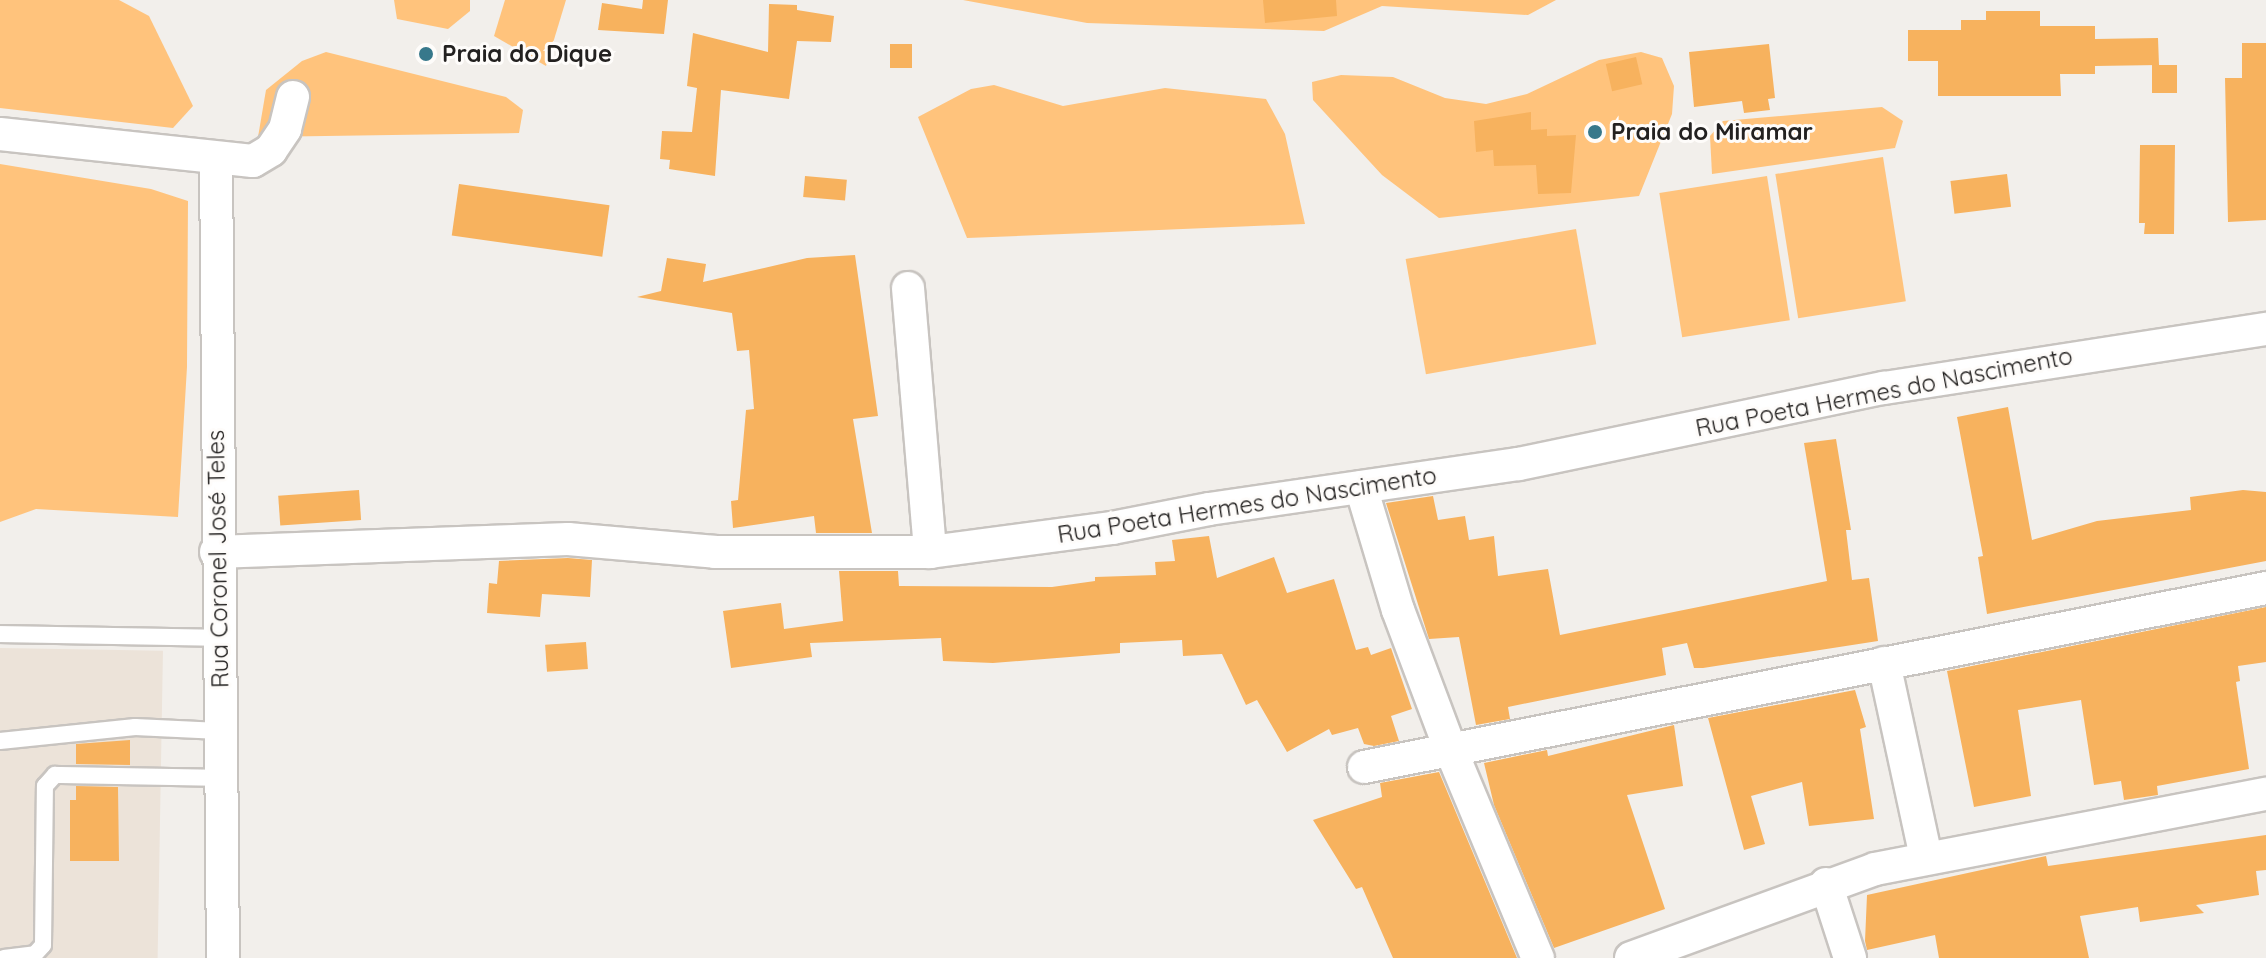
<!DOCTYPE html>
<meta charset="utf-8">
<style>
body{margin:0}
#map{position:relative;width:2266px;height:958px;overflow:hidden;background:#f2efeb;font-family:Quicksand,sans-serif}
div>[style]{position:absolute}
.built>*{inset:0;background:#ece3d9;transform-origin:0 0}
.green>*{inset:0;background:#ffc37c;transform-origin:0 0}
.building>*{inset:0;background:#f7b25e;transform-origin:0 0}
.roads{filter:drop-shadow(2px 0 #c8c4c0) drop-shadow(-2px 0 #c8c4c0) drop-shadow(0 2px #c8c4c0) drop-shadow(0 -2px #c8c4c0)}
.lane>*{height:16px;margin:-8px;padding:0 8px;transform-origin:8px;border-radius:8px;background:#fff}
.street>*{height:32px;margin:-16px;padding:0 16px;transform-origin:16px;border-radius:16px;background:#fff}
.dots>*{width:22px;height:22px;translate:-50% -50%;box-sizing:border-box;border:4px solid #fefcfa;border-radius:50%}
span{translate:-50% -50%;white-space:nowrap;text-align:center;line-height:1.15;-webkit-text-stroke:6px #fefcfa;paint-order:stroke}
.poi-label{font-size:24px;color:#232120;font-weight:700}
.left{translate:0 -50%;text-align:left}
.street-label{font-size:24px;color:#232120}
</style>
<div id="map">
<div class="built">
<i style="left:0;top:648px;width:163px;height:310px;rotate:1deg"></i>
</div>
<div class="green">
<i style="clip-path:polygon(0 0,119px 0,149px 16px,193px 106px,173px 128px,0 108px)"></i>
<i style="clip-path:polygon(394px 0,470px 0,470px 11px,448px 29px,397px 19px)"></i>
<i style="clip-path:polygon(505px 0,566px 0,546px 66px,494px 36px)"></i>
<i style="clip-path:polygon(963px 0,1556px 0,1528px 15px,1382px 6px,1324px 31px,1087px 23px)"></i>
<i style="clip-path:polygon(326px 52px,506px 97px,523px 110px,519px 133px,258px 137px,266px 90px,302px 61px)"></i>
<i style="clip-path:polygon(1641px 52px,1662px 58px,1674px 86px,1672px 114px,1639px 196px,1439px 218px,1382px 175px,1313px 100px,1312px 82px,1341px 75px,1393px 77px,1445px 98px,1486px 104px,1527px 94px,1599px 60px)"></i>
<i style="clip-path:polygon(994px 85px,1063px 106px,1165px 88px,1266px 99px,1285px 134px,1305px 224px,967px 238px,918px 117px,971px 89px)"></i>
<i style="clip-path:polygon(1882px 107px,1903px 121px,1895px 148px,1712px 174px,1710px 136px,1723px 121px)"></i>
<i style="left:1883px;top:157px;width:146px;height:109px;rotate:81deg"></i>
<i style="clip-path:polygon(0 164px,151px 189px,188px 201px,187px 367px,178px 517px,36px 509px,0 522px)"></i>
<i style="left:1767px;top:176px;width:146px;height:109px;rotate:81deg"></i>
<i style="left:1576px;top:229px;width:117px;height:173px;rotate:80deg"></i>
</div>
<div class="building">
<i style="clip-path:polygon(643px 0,668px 0,664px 34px,598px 30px,602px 3px,642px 9px)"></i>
<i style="clip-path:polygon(1263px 0,1336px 0,1337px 16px,1265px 23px)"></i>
<i style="clip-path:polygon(769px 4px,797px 5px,797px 10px,834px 16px,831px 42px,797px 41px,789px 99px,721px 90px,715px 176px,669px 169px,670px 160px,660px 159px,662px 131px,692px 132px,697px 88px,687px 86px,693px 33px,768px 52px)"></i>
<i style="clip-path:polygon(1986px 11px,2040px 11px,2040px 26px,2095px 26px,2095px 39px,2158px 38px,2159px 65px,2095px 66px,2095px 74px,2060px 74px,2061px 96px,1938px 96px,1938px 61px,1908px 61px,1908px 30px,1961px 30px,1961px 20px,1986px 20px)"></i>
<i style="clip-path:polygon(2242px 43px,2266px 43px,2266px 220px,2228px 222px,2225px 78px,2242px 78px)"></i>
<i style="left:912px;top:44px;width:24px;height:22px;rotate:90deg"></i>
<i style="clip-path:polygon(1769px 44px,1775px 98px,1768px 99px,1770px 110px,1744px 113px,1742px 101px,1694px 107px,1689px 52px)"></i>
<i style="left:1636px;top:57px;width:28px;height:31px;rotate:77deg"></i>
<i style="left:2152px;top:65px;width:25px;height:28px"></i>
<i style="clip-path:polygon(1531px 112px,1531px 130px,1547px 129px,1547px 136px,1576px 135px,1571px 193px,1538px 194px,1536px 165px,1494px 166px,1493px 150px,1476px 152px,1474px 121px)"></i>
<i style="clip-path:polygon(2140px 145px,2175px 145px,2174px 234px,2144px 234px,2145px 223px,2139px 223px)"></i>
<i style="left:2007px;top:174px;width:33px;height:57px;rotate:83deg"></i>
<i style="left:805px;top:176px;width:42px;height:21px;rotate:5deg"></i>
<i style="left:459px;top:184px;width:152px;height:52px;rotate:8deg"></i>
<i style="clip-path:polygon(855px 255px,878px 416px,853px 419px,872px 533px,816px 533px,814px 516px,733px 528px,731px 501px,738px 500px,746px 410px,754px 409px,749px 350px,737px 351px,732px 313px,637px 297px,661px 291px,667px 258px,706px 264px,703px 282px,807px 258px)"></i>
<i style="clip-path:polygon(2008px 407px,2032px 540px,2097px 521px,2191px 510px,2190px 497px,2243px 490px,2266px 492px,2266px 561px,1987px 614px,1978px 557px,1983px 556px,1957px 417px)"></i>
<i style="clip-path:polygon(1836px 439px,1851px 530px,1846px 530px,1852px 580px,1869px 578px,1878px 641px,1703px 668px,1694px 668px,1687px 643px,1662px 648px,1666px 675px,1508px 707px,1510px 719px,1476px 725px,1459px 637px,1429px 639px,1386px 503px,1433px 496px,1438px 520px,1465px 516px,1469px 540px,1494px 536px,1498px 576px,1548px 569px,1560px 635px,1827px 581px,1804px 443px)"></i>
<i style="left:359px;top:490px;width:30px;height:81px;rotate:86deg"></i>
<i style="clip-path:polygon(1209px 536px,1217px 578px,1274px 557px,1287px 593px,1334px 579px,1356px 650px,1368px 647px,1371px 655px,1391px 648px,1412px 709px,1391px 716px,1399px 741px,1374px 746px,1364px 744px,1358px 728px,1332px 735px,1329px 729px,1287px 752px,1257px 700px,1246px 705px,1222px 654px,1183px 656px,1182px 640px,1120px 643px,1120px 653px,993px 663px,943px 661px,941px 638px,810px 643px,812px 657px,731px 668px,723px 611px,781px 603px,784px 629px,843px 621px,839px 571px,898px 571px,899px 586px,1052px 587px,1095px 581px,1095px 577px,1156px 575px,1155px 562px,1175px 561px,1172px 540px)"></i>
<i style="clip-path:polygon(568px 558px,592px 560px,590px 597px,542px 594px,540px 617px,487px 613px,489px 583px,497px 584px,499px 561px)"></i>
<i style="clip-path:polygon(2266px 607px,2266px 662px,2238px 666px,2240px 681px,2236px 682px,2249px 769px,2157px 786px,2158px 795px,2124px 800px,2121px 781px,2094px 785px,2081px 700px,2018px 710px,2031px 796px,1974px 807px,1947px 671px)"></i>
<i style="left:586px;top:642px;width:27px;height:41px;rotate:86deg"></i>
<i style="clip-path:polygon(1855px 690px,1866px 727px,1860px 729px,1874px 819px,1809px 826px,1802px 782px,1751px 796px,1765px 844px,1744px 850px,1708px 718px)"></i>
<i style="clip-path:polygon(1674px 725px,1683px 786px,1627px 795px,1665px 909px,1554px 948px,1494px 805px,1484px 763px,1547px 750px,1548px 756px)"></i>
<i style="clip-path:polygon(130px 740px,130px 765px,76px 764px,76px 744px)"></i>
<i style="clip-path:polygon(1439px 772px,1517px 958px,1393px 958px,1362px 887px,1356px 889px,1313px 820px,1382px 797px,1380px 783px)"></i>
<i style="clip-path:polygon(76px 786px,118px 787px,119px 861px,70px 861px,70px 800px,76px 800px)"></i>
<i style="clip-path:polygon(2266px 835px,2266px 870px,2256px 871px,2259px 895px,2196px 905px,2204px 913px,2140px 922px,2138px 907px,2080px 916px,2089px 958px,1939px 958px,1935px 935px,1867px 950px,1865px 941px,1867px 895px,2046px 856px,2048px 866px)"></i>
</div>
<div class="roads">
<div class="lane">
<i style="left:0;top:634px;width:221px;rotate:1deg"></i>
<i style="left:0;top:741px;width:136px;rotate:-5.9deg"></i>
<i style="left:135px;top:727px;width:85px;rotate:2.7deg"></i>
<i style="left:4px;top:958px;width:31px;rotate:-7deg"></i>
<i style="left:35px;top:954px;width:12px;rotate:-48deg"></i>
<i style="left:43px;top:945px;width:159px;rotate:-89.3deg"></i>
<i style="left:45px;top:786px;width:15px;rotate:-48deg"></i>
<i style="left:55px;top:775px;width:164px;rotate:1deg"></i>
</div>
<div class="street">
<i style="left:0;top:134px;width:254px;rotate:6.1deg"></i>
<i style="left:253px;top:161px;width:21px;rotate:-31deg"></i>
<i style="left:271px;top:150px;width:25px;rotate:-56deg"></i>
<i style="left:285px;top:129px;width:33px;rotate:-76deg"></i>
<i style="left:216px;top:161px;width:797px;rotate:89.5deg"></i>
<i style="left:908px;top:288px;width:265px;rotate:85.2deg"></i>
<i style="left:1361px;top:487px;width:128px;rotate:73.3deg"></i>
<i style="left:1398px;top:610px;width:147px;rotate:69.4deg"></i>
<i style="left:1450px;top:748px;width:228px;rotate:67.3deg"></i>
<i style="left:216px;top:552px;width:352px;rotate:-2.1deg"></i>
<i style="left:568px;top:539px;width:149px;rotate:5deg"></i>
<i style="left:716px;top:552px;width:214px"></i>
<i style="left:930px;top:552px;width:184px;rotate:-7.5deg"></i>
<i style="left:1112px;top:528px;width:99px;rotate:-11.1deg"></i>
<i style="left:1209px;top:509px;width:313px;rotate:-8.3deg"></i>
<i style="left:1519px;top:464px;width:373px;rotate:-11.8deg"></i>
<i style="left:1884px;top:388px;width:387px;rotate:-8.8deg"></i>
<i style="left:1884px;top:663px;width:198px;rotate:77.8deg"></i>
<i style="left:1364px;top:767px;width:920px;rotate:-11.22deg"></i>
<i style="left:1826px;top:884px;width:78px;rotate:72deg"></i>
<i style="left:1631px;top:958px;width:260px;rotate:-20deg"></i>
<i style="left:1875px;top:869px;width:398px;rotate:-10.9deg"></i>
</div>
</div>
<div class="dots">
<i style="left:426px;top:54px;background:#37788b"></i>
<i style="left:1595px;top:132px;background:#37788b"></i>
</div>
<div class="poi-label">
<span class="left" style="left:442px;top:54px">Praia do Dique</span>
<span class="left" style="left:1611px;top:132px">Praia do Miramar</span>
</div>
<div class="street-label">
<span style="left:1884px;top:392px;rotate:-11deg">Rua Poeta Hermes do Nascimento</span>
<span style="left:1247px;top:505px;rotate:-9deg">Rua Poeta Hermes do Nascimento</span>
<span style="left:218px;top:559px;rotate:-91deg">Rua Coronel José Teles</span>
</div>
</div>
